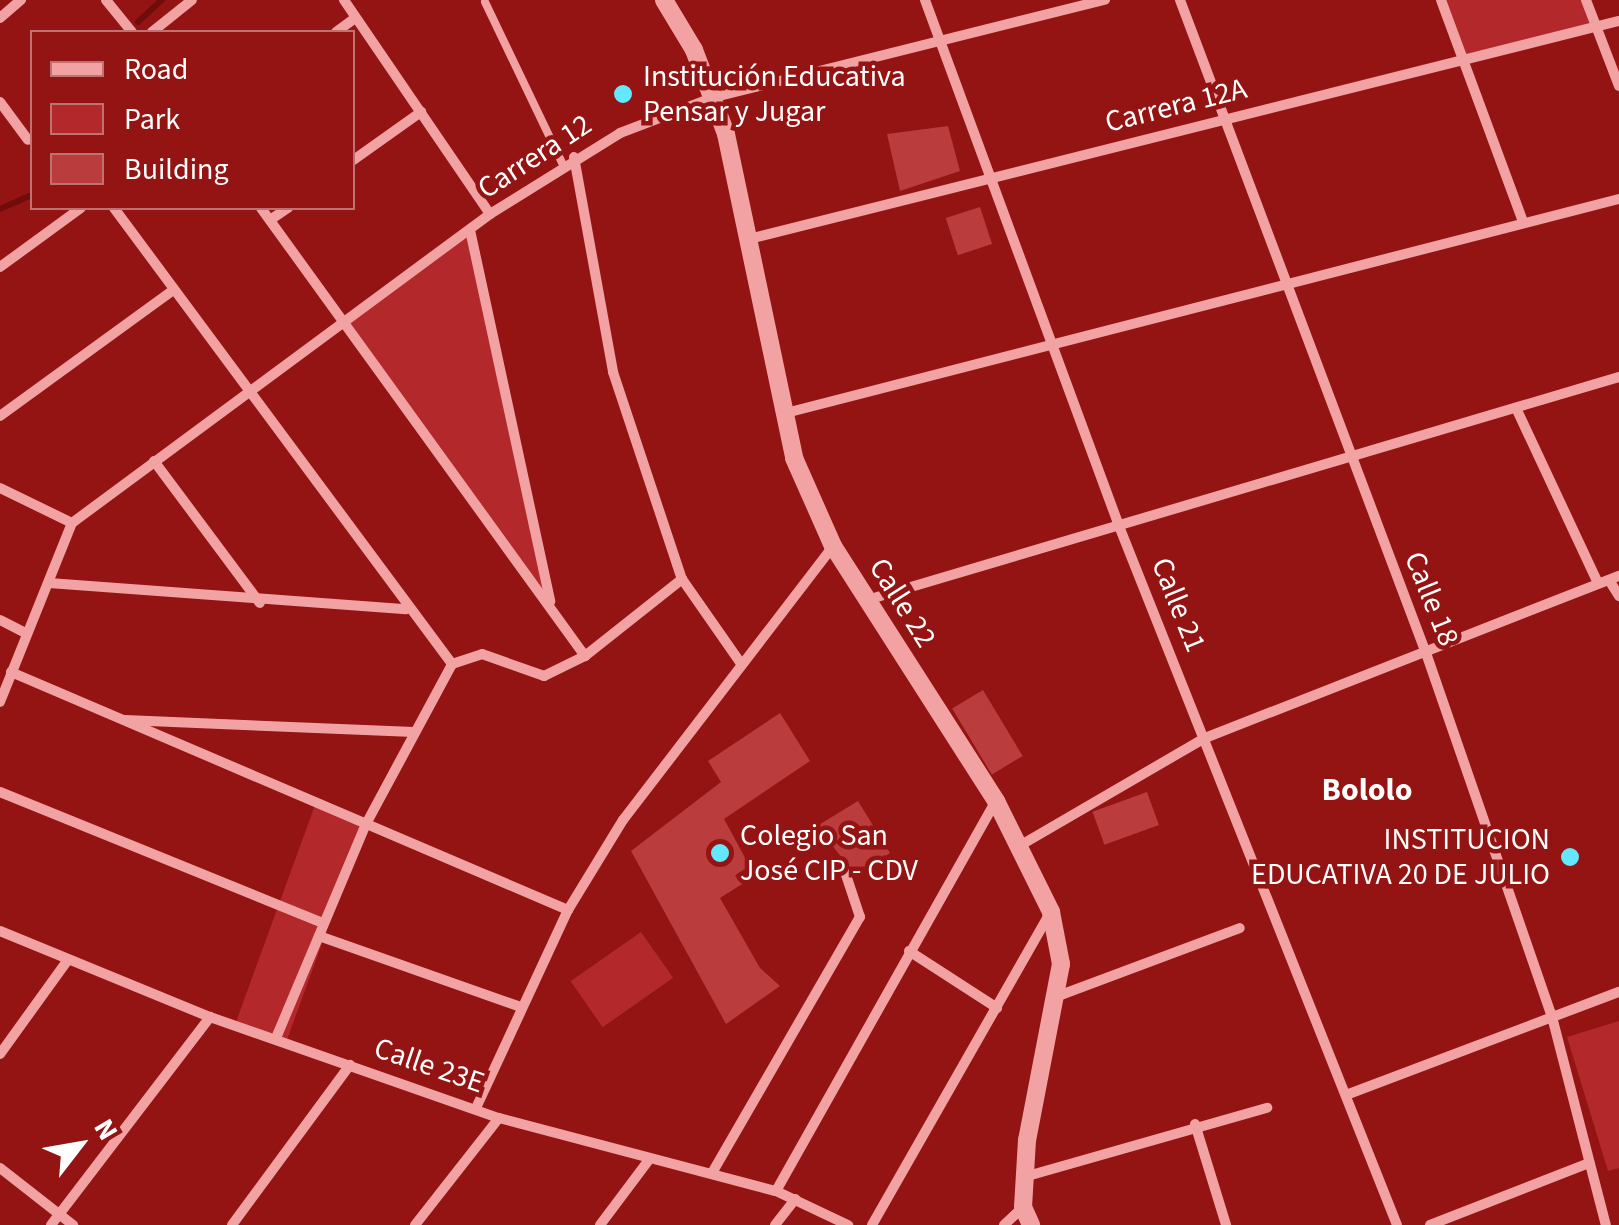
<!DOCTYPE html>
<meta charset="utf-8">
<style>
body{margin:0}
#map{position:relative;width:1619px;height:1225px;overflow:hidden;background:#931413;font-family:"Source Sans 3",sans-serif}
div>[style]{position:absolute}
.green>*{inset:0;background:#b3292b;transform-origin:0 0}
.stream>*{height:6px;margin:-3px;padding:0 3px;transform-origin:3px;border-radius:3px;background:#700d0c}
.building>*{inset:0;background:#bb3c3d;transform-origin:0 0}
.service>*{height:8px;margin:-4px;padding:0 4px;transform-origin:4px;border-radius:4px;background:#f2a2a3}
.minor>*{height:10px;margin:-5px;padding:0 5px;transform-origin:5px;border-radius:5px;background:#f2a2a3}
.tertiary>*{height:18px;margin:-9px;padding:0 9px;transform-origin:9px;border-radius:9px;background:#f2a2a3}
.dots>*{width:28px;height:28px;translate:-50% -50%;box-sizing:border-box;border:5px solid #931413;border-radius:50%}
span{translate:-50% -50%;white-space:nowrap;text-align:center;line-height:1.15;-webkit-text-stroke:9px #931413;paint-order:stroke}
.poi-label{font-size:30px;color:#fff}
.left{translate:0 -50%;text-align:left}
.right{translate:-100% -50%;text-align:right}
.street-label{font-size:30px;color:#fff}
.neighbourhood-label{font-size:32px;color:#fff;font-weight:700}
.legend{position:absolute;left:30px;top:30px;width:325px;height:180px;box-sizing:border-box;background:#931413;border:2px solid #be7271;margin:0;padding:12px 18px;list-style:none;font-size:30px;color:#fff}
.legend li{display:flex;align-items:center;gap:20px;height:50px}
.legend b{width:50px;border:2px solid #be7271}
.north{position:absolute;left:30px;top:1095px;width:100px;height:100px;-webkit-text-stroke:8px #931413;paint-order:stroke;rotate:59deg;font-size:28px;font-weight:700;line-height:40px;text-align:center;color:#fff}
.north::after{content:'';display:block;margin:auto;width:35px;height:45px;background:#fff;clip-path:polygon(50% 0,100% 100%,50% 72%,0 100%)}
</style>
<div id="map">
<div class="green">
<i style="clip-path:polygon(1441px 0,1586px 0,1596px 27px,1463px 60px)"></i>
<i style="clip-path:polygon(470px 230px,552px 607px,344px 321px)"></i>
<i style="left:315px;top:805px;width:54px;height:233px;rotate:20deg"></i>
<i style="left:641px;top:932px;width:56px;height:86px;rotate:55deg"></i>
<i style="clip-path:polygon(1619px 1021px,1619px 1168px,1608px 1171px,1567px 1037px)"></i>
</div>
<div class="stream">
<i style="left:138px;top:22px;width:33px;rotate:-43deg"></i>
<i style="left:0;top:209px;width:35px;rotate:-24deg"></i>
</div>
<div class="building">
<i style="clip-path:polygon(948px 126px,960px 171px,900px 191px,887px 134px)"></i>
<i style="left:980px;top:207px;width:39px;height:36px;rotate:72deg"></i>
<i style="left:983px;top:690px;width:77px;height:36px;rotate:59deg"></i>
<i style="clip-path:polygon(780px 713px,810px 761px,724px 819px,755px 876px,720px 898px,760px 968px,780px 986px,726px 1024px,631px 851px,721px 782px,708px 761px)"></i>
<i style="left:1147px;top:792px;width:35px;height:58px;rotate:70deg"></i>
<i style="clip-path:polygon(858px 801px,890px 853px,856px 876px,817px 826px)"></i>
</div>
<div class="service">
<i style="left:485px;top:2px;width:181px;rotate:64.4deg"></i>
</div>
<div class="minor">
<i style="left:106px;top:0;width:41px;rotate:50.9deg"></i>
<i style="left:344px;top:0;width:259px;rotate:55.7deg"></i>
<i style="left:925px;top:0;width:561px;rotate:69.75deg"></i>
<i style="left:1119px;top:526px;width:752px;rotate:68.31deg"></i>
<i style="left:1180px;top:0;width:698px;rotate:69.36deg"></i>
<i style="left:1426px;top:653px;width:381px;rotate:70.9deg"></i>
<i style="left:1551px;top:1013px;width:219px;rotate:75.5deg"></i>
<i style="left:1441px;top:0;width:237px;rotate:69.7deg"></i>
<i style="left:1586px;top:0;width:92px;rotate:69deg"></i>
<i style="left:0;top:18px;width:28px;rotate:-41deg"></i>
<i style="left:152px;top:32px;width:51px;rotate:-38.7deg"></i>
<i style="left:336px;top:32px;width:24px;rotate:-36deg"></i>
<i style="left:0;top:102px;width:47px;rotate:53.6deg"></i>
<i style="left:574px;top:157px;width:219px;rotate:79.7deg"></i>
<i style="left:613px;top:372px;width:218px;rotate:71.6deg"></i>
<i style="left:682px;top:579px;width:101px;rotate:55.1deg"></i>
<i style="left:352px;top:161px;width:85px;rotate:-35.4deg"></i>
<i style="left:114px;top:208px;width:568px;rotate:53.45deg"></i>
<i style="left:261px;top:208px;width:553px;rotate:54.13deg"></i>
<i style="left:270px;top:220px;width:22px;rotate:-34deg"></i>
<i style="left:470px;top:230px;width:380px;rotate:77.8deg"></i>
<i style="left:745px;top:240px;width:901px;rotate:-14.07deg"></i>
<i style="left:0;top:267px;width:100px;rotate:-36.1deg"></i>
<i style="left:1516px;top:408px;width:193px;rotate:64.9deg"></i>
<i style="left:782px;top:414px;width:864px;rotate:-14.41deg"></i>
<i style="left:0;top:416px;width:213px;rotate:-36deg"></i>
<i style="left:154px;top:461px;width:177px;rotate:53.3deg"></i>
<i style="left:0;top:488px;width:80px;rotate:25.9deg"></i>
<i style="left:72px;top:523px;width:520px;rotate:-36.47deg"></i>
<i style="left:490px;top:214px;width:153px;rotate:-31.9deg"></i>
<i style="left:620px;top:133px;width:102px;rotate:-20.8deg"></i>
<i style="left:715px;top:97px;width:402px;rotate:-14deg"></i>
<i style="left:1609px;top:580px;width:19px;rotate:58deg"></i>
<i style="left:49px;top:583px;width:358px;rotate:4.2deg"></i>
<i style="left:867px;top:600px;width:784px;rotate:-16.52deg"></i>
<i style="left:0;top:620px;width:27px;rotate:27deg"></i>
<i style="left:11px;top:672px;width:606px;rotate:23.14deg"></i>
<i style="left:0;top:702px;width:193px;rotate:-68.1deg"></i>
<i style="left:125px;top:720px;width:289px;rotate:2.4deg"></i>
<i style="left:0;top:792px;width:348px;rotate:22.1deg"></i>
<i style="left:1021px;top:845px;width:213px;rotate:-30.2deg"></i>
<i style="left:1205px;top:738px;width:445px;rotate:-21.4deg"></i>
<i style="left:0;top:931px;width:227px;rotate:22.3deg"></i>
<i style="left:210px;top:1017px;width:306px;rotate:19.3deg"></i>
<i style="left:499px;top:1118px;width:286px;rotate:14.8deg"></i>
<i style="left:776px;top:1191px;width:80px;rotate:25.3deg"></i>
<i style="left:319px;top:936px;width:214px;rotate:19.4deg"></i>
<i style="left:909px;top:951px;width:105px;rotate:32.9deg"></i>
<i style="left:1058px;top:996px;width:194px;rotate:-20.5deg"></i>
<i style="left:276px;top:1038px;width:232px;rotate:-67.2deg"></i>
<i style="left:366px;top:824px;width:182px;rotate:-61.7deg"></i>
<i style="left:452px;top:664px;width:32px;rotate:-18deg"></i>
<i style="left:482px;top:654px;width:66px;rotate:19.5deg"></i>
<i style="left:544px;top:676px;width:46px;rotate:-26deg"></i>
<i style="left:585px;top:656px;width:124px;rotate:-38.4deg"></i>
<i style="left:0;top:1054px;width:115px;rotate:-54.2deg"></i>
<i style="left:1346px;top:1095px;width:292px;rotate:-20.7deg"></i>
<i style="left:476px;top:1108px;width:218px;rotate:-65.1deg"></i>
<i style="left:568px;top:910px;width:105px;rotate:-58.6deg"></i>
<i style="left:623px;top:820px;width:345px;rotate:-52.5deg"></i>
<i style="left:1195px;top:1124px;width:106px;rotate:72.9deg"></i>
<i style="left:0;top:1168px;width:93px;rotate:38deg"></i>
<i style="left:712px;top:1173px;width:296px;rotate:-60deg"></i>
<i style="left:860px;top:917px;width:47px;rotate:-108.4deg"></i>
<i style="left:1024px;top:1177px;width:253px;rotate:-15.9deg"></i>
<i style="left:776px;top:1191px;width:448px;rotate:-60.6deg"></i>
<i style="left:51px;top:1225px;width:262px;rotate:-52.6deg"></i>
<i style="left:232px;top:1225px;width:199px;rotate:-53.6deg"></i>
<i style="left:415px;top:1225px;width:136px;rotate:-51.9deg"></i>
<i style="left:600px;top:1225px;width:80px;rotate:-53.1deg"></i>
<i style="left:775px;top:1225px;width:33px;rotate:-52deg"></i>
<i style="left:872px;top:1225px;width:359px;rotate:-60.3deg"></i>
<i style="left:1004px;top:1225px;width:26px;rotate:-43deg"></i>
<i style="left:1430px;top:1225px;width:171px;rotate:-21.3deg"></i>
</div>
<div class="tertiary">
<i style="left:664px;top:0;width:58px;rotate:59deg"></i>
<i style="left:694px;top:50px;width:90px;rotate:69.1deg"></i>
<i style="left:726px;top:134px;width:331px;rotate:78.1deg"></i>
<i style="left:794px;top:458px;width:96px;rotate:66.1deg"></i>
<i style="left:833px;top:546px;width:303px;rotate:57.4deg"></i>
<i style="left:996px;top:801px;width:124px;rotate:63.6deg"></i>
<i style="left:1051px;top:912px;width:53px;rotate:79.1deg"></i>
<i style="left:1061px;top:964px;width:179px;rotate:100.9deg"></i>
<i style="left:1027px;top:1140px;width:67px;rotate:93.4deg"></i>
<i style="left:1023px;top:1207px;width:20px;rotate:66deg"></i>
</div>
<div class="dots">
<i style="left:623px;top:94px;background:#63e8ff"></i>
<i style="left:720px;top:853px;background:#63e8ff"></i>
<i style="left:1570px;top:857px;background:#63e8ff"></i>
</div>
<div class="poi-label">
<span class="left" style="left:643px;top:94px">Institución Educativa<br>Pensar y Jugar</span>
<span class="left" style="left:740px;top:853px">Colegio San<br>José CIP - CDV</span>
<span class="right" style="left:1550px;top:857px">INSTITUCION<br>EDUCATIVA 20 DE JULIO</span>
</div>
<div class="street-label">
<span style="left:1176px;top:106px;rotate:-14deg">Carrera 12A</span>
<span style="left:535px;top:157px;rotate:-33deg">Carrera 12</span>
<span style="left:1431px;top:599px;rotate:68deg">Calle 18</span>
<span style="left:902px;top:603px;rotate:58deg">Calle 22</span>
<span style="left:1178px;top:605px;rotate:68deg">Calle 21</span>
<span style="left:429px;top:1066px;rotate:19deg">Calle 23E</span>
</div>
<div class="neighbourhood-label">
<span style="left:1367px;top:790px">Bololo</span>
</div>
<ul class="legend">
<li><b style="height:12px;background:#f2a2a3"></b>Road</li>
<li><b style="height:28px;background:#b3292b"></b>Park</li>
<li><b style="height:28px;background:#bb3c3d"></b>Building</li>
</ul>
<div class="north">N</div>
</div>
